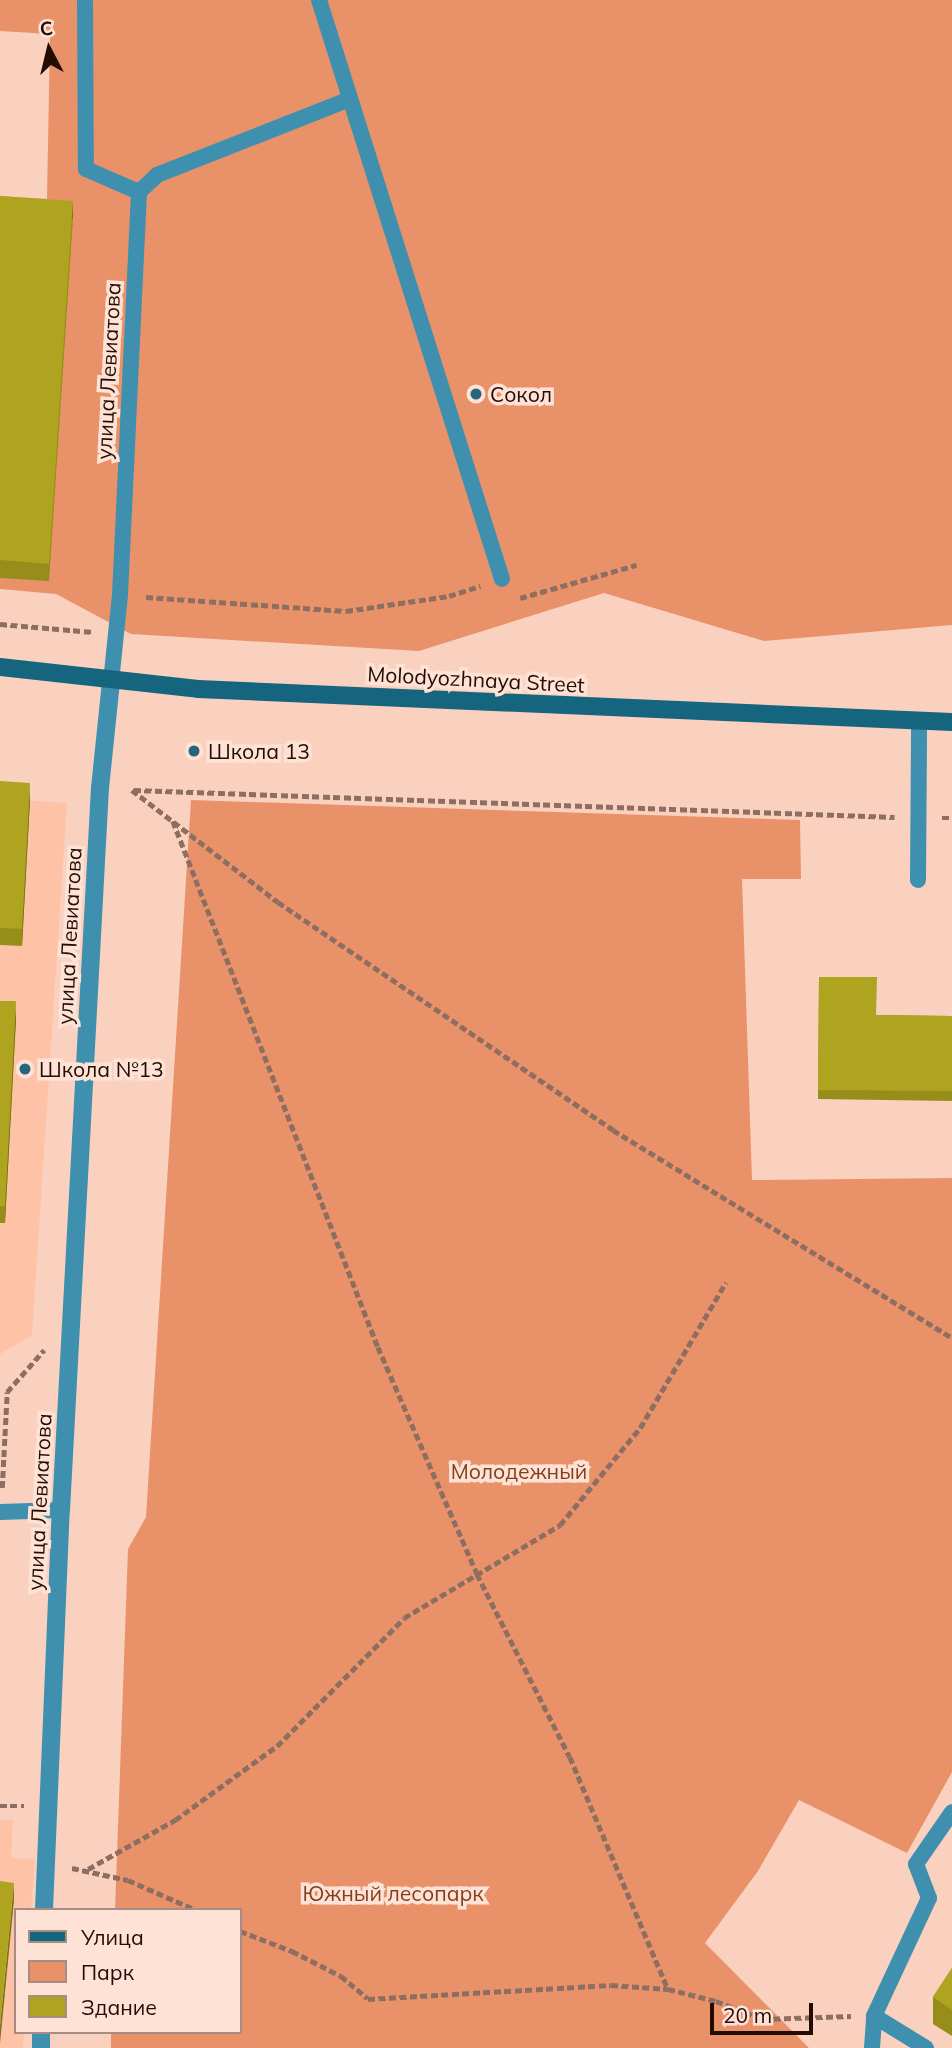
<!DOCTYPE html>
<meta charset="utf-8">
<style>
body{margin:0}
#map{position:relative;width:952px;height:2048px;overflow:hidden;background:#fad1bf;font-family:Mulish,sans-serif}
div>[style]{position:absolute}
.built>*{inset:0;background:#fec2a7}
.green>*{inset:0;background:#e9926a}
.path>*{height:4.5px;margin-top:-2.25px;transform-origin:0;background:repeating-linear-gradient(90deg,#8e6e61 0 7px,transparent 0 10.5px)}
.lane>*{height:16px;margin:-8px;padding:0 8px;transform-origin:8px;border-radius:8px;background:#3e90ae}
.street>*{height:18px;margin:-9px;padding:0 9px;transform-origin:9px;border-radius:9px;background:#3e90ae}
.secondary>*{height:18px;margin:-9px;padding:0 9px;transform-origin:9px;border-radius:9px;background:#16657f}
.wall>*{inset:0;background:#968d1b}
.shaded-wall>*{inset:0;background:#7a7316;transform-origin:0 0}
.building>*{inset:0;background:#aea41f}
.dots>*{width:19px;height:19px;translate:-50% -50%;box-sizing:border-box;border:4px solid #fee2d6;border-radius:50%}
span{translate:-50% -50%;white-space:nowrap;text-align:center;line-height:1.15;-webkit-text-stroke:7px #fee2d6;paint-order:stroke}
.street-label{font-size:21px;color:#230c03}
.poi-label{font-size:21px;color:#230c03}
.left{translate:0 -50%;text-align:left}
.park-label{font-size:21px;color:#823f1d}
.legend{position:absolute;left:14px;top:1908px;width:228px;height:126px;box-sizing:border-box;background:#fee2d6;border:2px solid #a68c82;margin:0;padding:9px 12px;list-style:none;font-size:21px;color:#230c03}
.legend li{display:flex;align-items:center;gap:14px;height:35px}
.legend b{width:35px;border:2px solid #a68c82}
.north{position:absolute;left:14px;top:14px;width:70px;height:70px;-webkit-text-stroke:5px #fee2d6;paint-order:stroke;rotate:353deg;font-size:19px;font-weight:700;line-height:28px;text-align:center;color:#230c03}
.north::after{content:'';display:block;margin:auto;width:24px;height:32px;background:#230c03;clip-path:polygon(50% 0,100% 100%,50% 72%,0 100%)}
.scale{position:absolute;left:710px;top:2003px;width:103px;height:32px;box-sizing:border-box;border:4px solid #230c03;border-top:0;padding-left:9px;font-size:21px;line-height:24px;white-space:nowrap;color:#230c03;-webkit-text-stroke:5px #fee2d6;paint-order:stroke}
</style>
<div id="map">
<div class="built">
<i style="clip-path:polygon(0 799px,67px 803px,32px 1335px,0 1354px)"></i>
<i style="clip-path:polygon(0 1820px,13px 1820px,11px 1858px,35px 1859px,31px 1910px,16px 1910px,16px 2032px,24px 2032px,23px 2048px,0 2048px)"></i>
</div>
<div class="green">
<i style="clip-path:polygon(0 0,952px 0,952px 625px,764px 641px,604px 593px,419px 651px,131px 634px,56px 594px,0 589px,0 196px,47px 199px,50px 34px,0 31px)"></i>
<i style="clip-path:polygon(191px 800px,800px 820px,801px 879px,742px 879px,752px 1180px,952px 1178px,952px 1772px,907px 1853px,799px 1800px,758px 1871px,705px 1943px,809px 2048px,111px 2048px,111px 2032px,240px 2032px,240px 1910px,115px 1910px,128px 1549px,146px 1517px)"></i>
</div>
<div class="path">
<i style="left:146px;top:597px;width:200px;rotate:4deg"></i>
<i style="left:346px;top:611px;width:104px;rotate:-8.3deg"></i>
<i style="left:449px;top:596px;width:33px;rotate:-18deg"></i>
<i style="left:520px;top:598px;width:121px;rotate:-15.9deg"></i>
<i style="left:0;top:624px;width:93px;rotate:4.9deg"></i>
<i style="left:132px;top:790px;width:184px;rotate:37.5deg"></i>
<i style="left:278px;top:902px;width:405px;rotate:34.2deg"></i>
<i style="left:613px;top:1130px;width:398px;rotate:31.5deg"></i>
<i style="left:134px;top:790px;width:761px;rotate:2.03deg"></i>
<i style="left:942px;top:818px;width:10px"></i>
<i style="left:173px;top:821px;width:565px;rotate:68.71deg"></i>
<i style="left:378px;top:1347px;width:248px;rotate:66.4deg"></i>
<i style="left:477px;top:1574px;width:205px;rotate:63.1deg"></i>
<i style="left:570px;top:1757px;width:252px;rotate:67.1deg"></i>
<i style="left:2px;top:1488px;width:96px;rotate:-87deg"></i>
<i style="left:7px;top:1392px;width:56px;rotate:-48.6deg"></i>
<i style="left:0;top:1806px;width:24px"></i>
<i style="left:72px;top:1868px;width:57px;rotate:12.1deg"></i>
<i style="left:128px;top:1880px;width:74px;rotate:23.8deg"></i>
<i style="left:88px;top:1869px;width:100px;rotate:-29.4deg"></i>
<i style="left:175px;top:1820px;width:126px;rotate:-36deg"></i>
<i style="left:277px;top:1746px;width:180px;rotate:-45.2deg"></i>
<i style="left:404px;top:1618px;width:182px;rotate:-30.8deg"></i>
<i style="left:560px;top:1525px;width:126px;rotate:-50.5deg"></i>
<i style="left:640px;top:1428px;width:169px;rotate:-59.5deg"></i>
<i style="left:240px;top:1931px;width:56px;rotate:21deg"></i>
<i style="left:292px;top:1951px;width:55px;rotate:27deg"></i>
<i style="left:341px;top:1976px;width:35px;rotate:40deg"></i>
<i style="left:368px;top:1999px;width:243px;rotate:-3.3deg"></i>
<i style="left:611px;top:1985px;width:57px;rotate:4deg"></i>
<i style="left:668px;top:1989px;width:49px;rotate:14deg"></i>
<i style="left:716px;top:2001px;width:50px;rotate:21deg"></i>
<i style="left:763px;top:2019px;width:88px;rotate:-2deg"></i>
</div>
<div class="lane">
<i style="left:85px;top:0;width:169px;rotate:89.7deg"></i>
<i style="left:86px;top:169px;width:58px;rotate:23.5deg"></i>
<i style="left:139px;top:192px;width:403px;rotate:92.7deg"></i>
<i style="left:120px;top:595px;width:87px;rotate:95.9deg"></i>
<i style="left:319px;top:0;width:607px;rotate:72.46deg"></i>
<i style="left:139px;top:192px;width:25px;rotate:-43deg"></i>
<i style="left:157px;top:175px;width:207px;rotate:-21.5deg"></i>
<i style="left:918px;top:880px;width:159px;rotate:-89.6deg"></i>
<i style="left:0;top:1512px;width:61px;rotate:-1.9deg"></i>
<i style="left:872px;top:2048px;width:32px;rotate:-86deg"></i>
<i style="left:926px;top:2048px;width:61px;rotate:-148.4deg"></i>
<i style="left:874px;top:2016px;width:130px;rotate:-65deg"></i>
<i style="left:929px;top:1898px;width:36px;rotate:-111deg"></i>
<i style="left:916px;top:1864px;width:63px;rotate:-55.3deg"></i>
</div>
<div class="street">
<i style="left:44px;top:1910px;width:400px;rotate:-87.6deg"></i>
<i style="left:61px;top:1510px;width:723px;rotate:-86.91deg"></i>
<i style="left:100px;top:788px;width:107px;rotate:-84.1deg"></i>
<i style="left:41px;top:2048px;width:16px;rotate:-90deg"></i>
</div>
<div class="secondary">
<i style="left:0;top:667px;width:199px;rotate:6.3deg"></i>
<i style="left:198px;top:689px;width:755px;rotate:2.51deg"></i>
</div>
<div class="wall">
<i style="clip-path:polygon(0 196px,73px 218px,49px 581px,0 578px)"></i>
<i style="clip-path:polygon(0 781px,30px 800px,22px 946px,0 945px)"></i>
<i style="clip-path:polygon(819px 977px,876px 1015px,952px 1016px,952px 1101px,818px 1099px)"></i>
<i style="clip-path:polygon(0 1001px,16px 1019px,5px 1223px,0 1223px)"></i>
<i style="clip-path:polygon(952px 1968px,952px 2036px,933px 2024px,933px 1997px)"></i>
</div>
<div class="shaded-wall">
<i style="left:73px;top:201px;width:17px;height:364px;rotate:90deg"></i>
<i style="clip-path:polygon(30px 783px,30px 800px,22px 946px,22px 929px)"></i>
<i style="clip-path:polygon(16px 1001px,16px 1019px,5px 1223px,5px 1206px)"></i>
<i style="clip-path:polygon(14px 1883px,14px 1900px,0 2043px,0 2026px)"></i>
</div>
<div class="building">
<i style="clip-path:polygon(0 196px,73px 201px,49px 564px,0 560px)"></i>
<i style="clip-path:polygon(0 781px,30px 783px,22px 929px,0 928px)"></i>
<i style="clip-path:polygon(819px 977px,877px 977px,876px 1015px,952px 1016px,952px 1091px,818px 1090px)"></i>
<i style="clip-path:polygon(0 1001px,16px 1001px,5px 1206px,0 1206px)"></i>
<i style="clip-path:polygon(0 1881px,14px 1883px,0 2026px)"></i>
<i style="clip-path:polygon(952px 1968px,952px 2010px,933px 1997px)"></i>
</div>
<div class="dots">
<i style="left:476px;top:394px;background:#27657b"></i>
<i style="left:194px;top:751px;background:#27657b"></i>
<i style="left:25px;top:1069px;background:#27657b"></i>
</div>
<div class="street-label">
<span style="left:108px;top:371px;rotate:-87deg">улица Левиатова</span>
<span style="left:476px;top:679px;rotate:3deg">Molodyozhnaya Street</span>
<span style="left:69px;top:936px;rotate:-87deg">улица Левиатова</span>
<span style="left:39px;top:1502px;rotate:-87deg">улица Левиатова</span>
</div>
<div class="poi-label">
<span class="left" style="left:490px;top:394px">Сокол</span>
<span class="left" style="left:208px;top:751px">Школа 13</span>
<span class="left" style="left:39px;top:1069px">Школа №13</span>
</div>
<div class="park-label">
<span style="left:519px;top:1471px">Молодежный</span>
<span style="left:393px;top:1893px">Южный лесопарк</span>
</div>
<ul class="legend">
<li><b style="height:9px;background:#16657f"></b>Улица</li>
<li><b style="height:19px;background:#e9926a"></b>Парк</li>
<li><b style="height:19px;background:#aea41f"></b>Здание</li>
</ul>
<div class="north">С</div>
<div class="scale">20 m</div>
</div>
